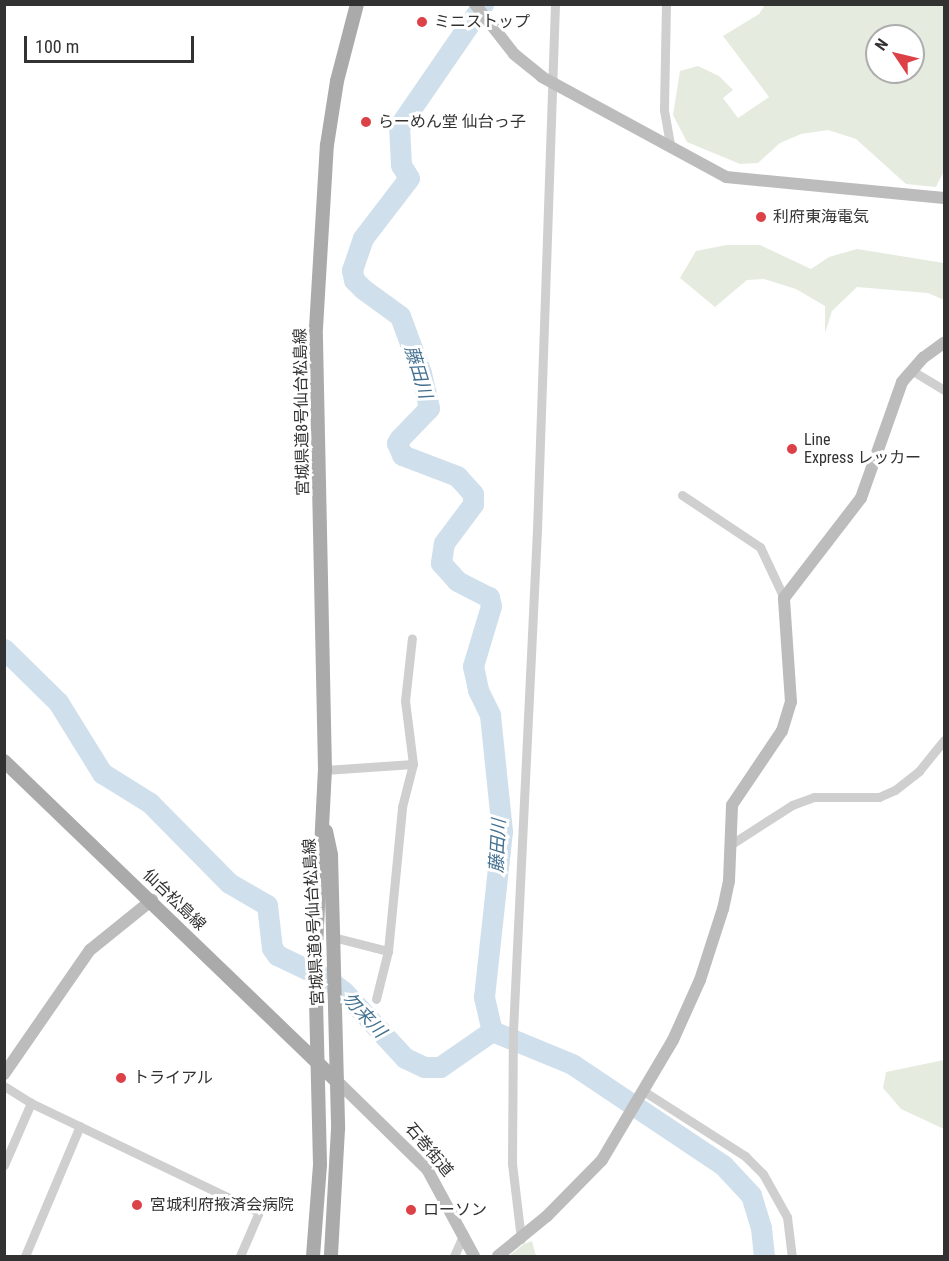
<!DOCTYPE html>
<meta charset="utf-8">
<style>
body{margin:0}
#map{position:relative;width:949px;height:1261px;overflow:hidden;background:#fff;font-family:"Roboto Condensed","Noto Sans JP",sans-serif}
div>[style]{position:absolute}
.green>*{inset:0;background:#e5ebde}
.river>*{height:21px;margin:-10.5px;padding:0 10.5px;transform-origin:10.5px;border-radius:10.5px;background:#cfe0ec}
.street>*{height:9px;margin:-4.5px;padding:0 4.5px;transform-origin:4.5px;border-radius:4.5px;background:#cfcfcf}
.secondary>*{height:12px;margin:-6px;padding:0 6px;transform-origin:6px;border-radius:6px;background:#bcbcbc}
.primary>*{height:14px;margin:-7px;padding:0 7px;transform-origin:7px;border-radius:7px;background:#aaa}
.dots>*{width:16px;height:16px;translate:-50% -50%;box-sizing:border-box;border:3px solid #fff;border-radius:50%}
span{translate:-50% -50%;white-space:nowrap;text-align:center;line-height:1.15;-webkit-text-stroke:6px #fff;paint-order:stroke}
.poi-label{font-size:16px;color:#323232}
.left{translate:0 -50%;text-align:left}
.street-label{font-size:16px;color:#323232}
.water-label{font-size:18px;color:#437191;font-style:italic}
.frame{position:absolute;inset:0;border:6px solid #323232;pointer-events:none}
.north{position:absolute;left:865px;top:24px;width:60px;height:60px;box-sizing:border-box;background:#fff;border:2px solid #adadad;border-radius:50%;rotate:305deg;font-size:16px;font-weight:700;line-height:24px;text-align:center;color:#323232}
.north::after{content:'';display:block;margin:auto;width:21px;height:27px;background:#dc4148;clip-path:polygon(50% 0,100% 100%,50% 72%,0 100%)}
.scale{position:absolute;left:24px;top:36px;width:170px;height:27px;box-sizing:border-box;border:3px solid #323232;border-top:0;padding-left:8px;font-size:18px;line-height:21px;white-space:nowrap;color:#323232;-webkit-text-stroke:4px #fff;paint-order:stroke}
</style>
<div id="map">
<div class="green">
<i style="clip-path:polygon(evenodd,765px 5px,944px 5px,944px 171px,936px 187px,906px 184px,856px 139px,828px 130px,801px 134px,780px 143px,758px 163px,740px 164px,687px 142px,673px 115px,680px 71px,698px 66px,719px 76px,733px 90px,723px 98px,738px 118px,769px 97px,723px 36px,759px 14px,765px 5px,877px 36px,913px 36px,913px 72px,877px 72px,877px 36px)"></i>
<i style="clip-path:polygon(727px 245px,760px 245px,811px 269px,829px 257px,857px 249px,944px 263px,944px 300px,928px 293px,857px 287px,832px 311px,825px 333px,825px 306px,796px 289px,764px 279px,747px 280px,715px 307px,680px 278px,696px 251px)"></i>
<i style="clip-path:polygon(944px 1060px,944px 1129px,901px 1109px,883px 1088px,886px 1072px)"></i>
<i style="clip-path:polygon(532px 1241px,536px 1256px,509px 1256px,524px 1244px)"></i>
</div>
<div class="river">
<i style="left:483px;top:4px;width:148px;rotate:124.5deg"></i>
<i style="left:399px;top:126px;width:39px;rotate:87deg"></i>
<i style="left:401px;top:165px;width:15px;rotate:58deg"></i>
<i style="left:409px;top:178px;width:76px;rotate:127.5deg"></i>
<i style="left:363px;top:238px;width:34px;rotate:109deg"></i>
<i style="left:352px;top:270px;width:10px;rotate:79deg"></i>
<i style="left:354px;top:280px;width:13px;rotate:45deg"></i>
<i style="left:363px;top:289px;width:46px;rotate:36.1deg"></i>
<i style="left:400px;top:316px;width:61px;rotate:69.8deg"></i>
<i style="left:421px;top:373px;width:36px;rotate:77deg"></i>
<i style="left:429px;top:408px;width:42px;rotate:134deg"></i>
<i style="left:400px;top:438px;width:6px;rotate:121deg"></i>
<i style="left:397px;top:443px;width:13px;rotate:67deg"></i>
<i style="left:402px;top:455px;width:59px;rotate:20.9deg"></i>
<i style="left:457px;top:476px;width:24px;rotate:48deg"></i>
<i style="left:473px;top:494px;width:10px;rotate:90deg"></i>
<i style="left:473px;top:504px;width:49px;rotate:126.6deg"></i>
<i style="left:444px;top:543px;width:20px;rotate:99deg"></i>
<i style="left:441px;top:563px;width:24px;rotate:48deg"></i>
<i style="left:457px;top:581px;width:36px;rotate:27deg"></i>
<i style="left:489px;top:597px;width:9px;rotate:77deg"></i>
<i style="left:491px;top:606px;width:63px;rotate:106.7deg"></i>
<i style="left:473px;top:666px;width:25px;rotate:78deg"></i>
<i style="left:478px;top:690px;width:28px;rotate:64deg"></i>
<i style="left:490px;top:715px;width:117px;rotate:84.1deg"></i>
<i style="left:502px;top:831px;width:167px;rotate:96.2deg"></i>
<i style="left:484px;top:997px;width:35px;rotate:77deg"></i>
<i style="left:4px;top:649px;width:76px;rotate:44.5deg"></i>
<i style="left:58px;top:702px;width:84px;rotate:58.2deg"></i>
<i style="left:102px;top:773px;width:57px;rotate:32deg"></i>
<i style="left:150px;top:803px;width:112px;rotate:45.4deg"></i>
<i style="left:229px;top:883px;width:44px;rotate:30.1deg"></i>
<i style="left:267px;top:905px;width:43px;rotate:83.4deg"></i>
<i style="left:272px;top:948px;width:9px;rotate:54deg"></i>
<i style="left:277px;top:955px;width:55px;rotate:25.6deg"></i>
<i style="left:327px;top:979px;width:20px;rotate:37deg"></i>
<i style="left:343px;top:991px;width:91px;rotate:47.2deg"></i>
<i style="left:405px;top:1058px;width:21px;rotate:25deg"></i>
<i style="left:424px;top:1067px;width:16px"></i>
<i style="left:440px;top:1067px;width:63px;rotate:-34.7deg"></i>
<i style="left:492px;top:1031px;width:87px;rotate:22.4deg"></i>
<i style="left:572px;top:1064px;width:182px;rotate:33.8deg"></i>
<i style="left:723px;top:1165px;width:41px;rotate:47deg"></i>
<i style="left:751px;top:1195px;width:34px;rotate:73deg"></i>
<i style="left:761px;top:1228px;width:28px;rotate:84deg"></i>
</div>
<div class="street">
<i style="left:666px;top:4px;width:106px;rotate:91.1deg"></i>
<i style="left:664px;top:110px;width:39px;rotate:80deg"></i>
<i style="left:911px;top:370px;width:39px;rotate:31deg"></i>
<i style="left:682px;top:495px;width:94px;rotate:33.7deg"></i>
<i style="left:760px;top:547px;width:56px;rotate:64.8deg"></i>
<i style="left:325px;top:770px;width:88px;rotate:-3.9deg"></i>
<i style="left:730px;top:845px;width:74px;rotate:-32.8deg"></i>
<i style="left:792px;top:805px;width:23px;rotate:-20deg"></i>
<i style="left:814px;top:797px;width:65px"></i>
<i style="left:879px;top:797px;width:17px;rotate:-24deg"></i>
<i style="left:895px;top:790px;width:31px;rotate:-38deg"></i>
<i style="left:919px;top:771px;width:40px;rotate:-51deg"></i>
<i style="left:333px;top:937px;width:57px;rotate:14.3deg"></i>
<i style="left:376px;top:999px;width:49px;rotate:-76deg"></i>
<i style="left:388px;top:951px;width:145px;rotate:-84.4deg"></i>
<i style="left:402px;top:807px;width:44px;rotate:-75.7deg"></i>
<i style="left:413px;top:764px;width:64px;rotate:-97.2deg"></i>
<i style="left:405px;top:701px;width:63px;rotate:-83.7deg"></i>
<i style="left:4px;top:1086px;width:32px;rotate:32deg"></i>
<i style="left:31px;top:1103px;width:253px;rotate:25.6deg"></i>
<i style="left:259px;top:1212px;width:48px;rotate:113.4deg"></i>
<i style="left:645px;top:1092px;width:119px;rotate:32.6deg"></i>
<i style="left:745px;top:1156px;width:25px;rotate:45deg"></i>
<i style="left:763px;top:1174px;width:49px;rotate:60.8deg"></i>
<i style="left:787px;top:1217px;width:39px;rotate:83deg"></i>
<i style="left:4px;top:1165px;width:68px;rotate:-66.5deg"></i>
<i style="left:521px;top:1239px;width:77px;rotate:-96.8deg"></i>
<i style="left:512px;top:1163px;width:132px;rotate:-89.6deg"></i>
<i style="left:513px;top:1031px;width:502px;rotate:-87.26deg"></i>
<i style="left:537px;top:530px;width:526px;rotate:-88.04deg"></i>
<i style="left:25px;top:1256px;width:141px;rotate:-67.1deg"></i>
<i style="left:454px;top:1256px;width:24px;rotate:-66deg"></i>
</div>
<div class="secondary">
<i style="left:475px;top:4px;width:63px;rotate:52deg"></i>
<i style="left:514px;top:54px;width:36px;rotate:39deg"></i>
<i style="left:542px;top:77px;width:209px;rotate:28.5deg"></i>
<i style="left:726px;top:177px;width:219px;rotate:5.5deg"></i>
<i style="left:4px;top:1074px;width:151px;rotate:-55.3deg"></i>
<i style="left:90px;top:950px;width:80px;rotate:-38.9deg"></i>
<i style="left:337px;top:1081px;width:126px;rotate:44.4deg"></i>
<i style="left:427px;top:1169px;width:99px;rotate:61.6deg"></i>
<i style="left:498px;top:1256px;width:63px;rotate:-39.2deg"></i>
<i style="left:547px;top:1216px;width:78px;rotate:-45.5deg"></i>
<i style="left:602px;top:1160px;width:139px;rotate:-59.4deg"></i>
<i style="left:673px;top:1040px;width:66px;rotate:-65.8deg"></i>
<i style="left:700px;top:980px;width:75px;rotate:-72.1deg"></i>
<i style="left:723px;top:909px;width:29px;rotate:-78deg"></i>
<i style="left:729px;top:881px;width:76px;rotate:-87.7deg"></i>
<i style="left:732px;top:805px;width:89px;rotate:-56deg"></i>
<i style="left:782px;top:731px;width:30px;rotate:-73deg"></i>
<i style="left:791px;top:702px;width:104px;rotate:-93.9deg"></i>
<i style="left:784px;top:598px;width:126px;rotate:-52.4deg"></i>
<i style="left:861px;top:498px;width:123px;rotate:-70.5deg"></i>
<i style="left:902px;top:382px;width:32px;rotate:-49deg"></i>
<i style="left:923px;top:358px;width:26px;rotate:-36deg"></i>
</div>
<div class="primary">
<i style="left:4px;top:761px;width:462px;rotate:43.9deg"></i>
<i style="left:326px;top:831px;width:25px;rotate:78deg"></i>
<i style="left:331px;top:855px;width:274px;rotate:88.5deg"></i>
<i style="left:338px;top:1129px;width:127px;rotate:93.2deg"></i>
<i style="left:313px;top:1256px;width:92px;rotate:-85.6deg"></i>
<i style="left:320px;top:1164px;width:198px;rotate:-91.4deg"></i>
<i style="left:315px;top:966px;width:196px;rotate:-87.1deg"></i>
<i style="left:325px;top:770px;width:442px;rotate:-91.2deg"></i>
<i style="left:316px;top:328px;width:183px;rotate:-86.6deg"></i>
<i style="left:327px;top:145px;width:65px;rotate:-81.1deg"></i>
<i style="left:337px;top:81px;width:80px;rotate:-75.4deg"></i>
</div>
<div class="dots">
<i style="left:422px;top:22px;background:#dc4148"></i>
<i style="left:366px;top:122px;background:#dc4148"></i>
<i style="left:761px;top:217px;background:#dc4148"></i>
<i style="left:792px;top:449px;background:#dc4148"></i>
<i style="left:121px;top:1078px;background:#dc4148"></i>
<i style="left:137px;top:1205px;background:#dc4148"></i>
<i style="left:411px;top:1210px;background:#dc4148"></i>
</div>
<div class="poi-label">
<span class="left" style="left:434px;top:22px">ミニストップ</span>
<span class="left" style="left:378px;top:122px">らーめん堂 仙台っ子</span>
<span class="left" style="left:773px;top:217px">利府東海電気</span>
<span class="left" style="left:804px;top:449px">Line<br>Express レッカー</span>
<span class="left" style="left:133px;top:1078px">トライアル</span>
<span class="left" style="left:150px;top:1205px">宮城利府掖済会病院</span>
<span class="left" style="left:423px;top:1210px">ローソン</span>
</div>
<div class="street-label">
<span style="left:302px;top:412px;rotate:-91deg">宮城県道8号仙台松島線</span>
<span style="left:174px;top:900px;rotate:44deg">仙台松島線</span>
<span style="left:314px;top:922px;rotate:-93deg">宮城県道8号仙台松島線</span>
<span style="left:429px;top:1150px;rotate:50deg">石巻街道</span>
</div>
<div class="water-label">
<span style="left:418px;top:372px;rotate:73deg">藤田川</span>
<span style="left:498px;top:846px;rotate:-87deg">藤田川</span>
<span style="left:364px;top:1015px;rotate:47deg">勿来川</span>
</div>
<div class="frame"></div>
<div class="north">N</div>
<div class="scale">100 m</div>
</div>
